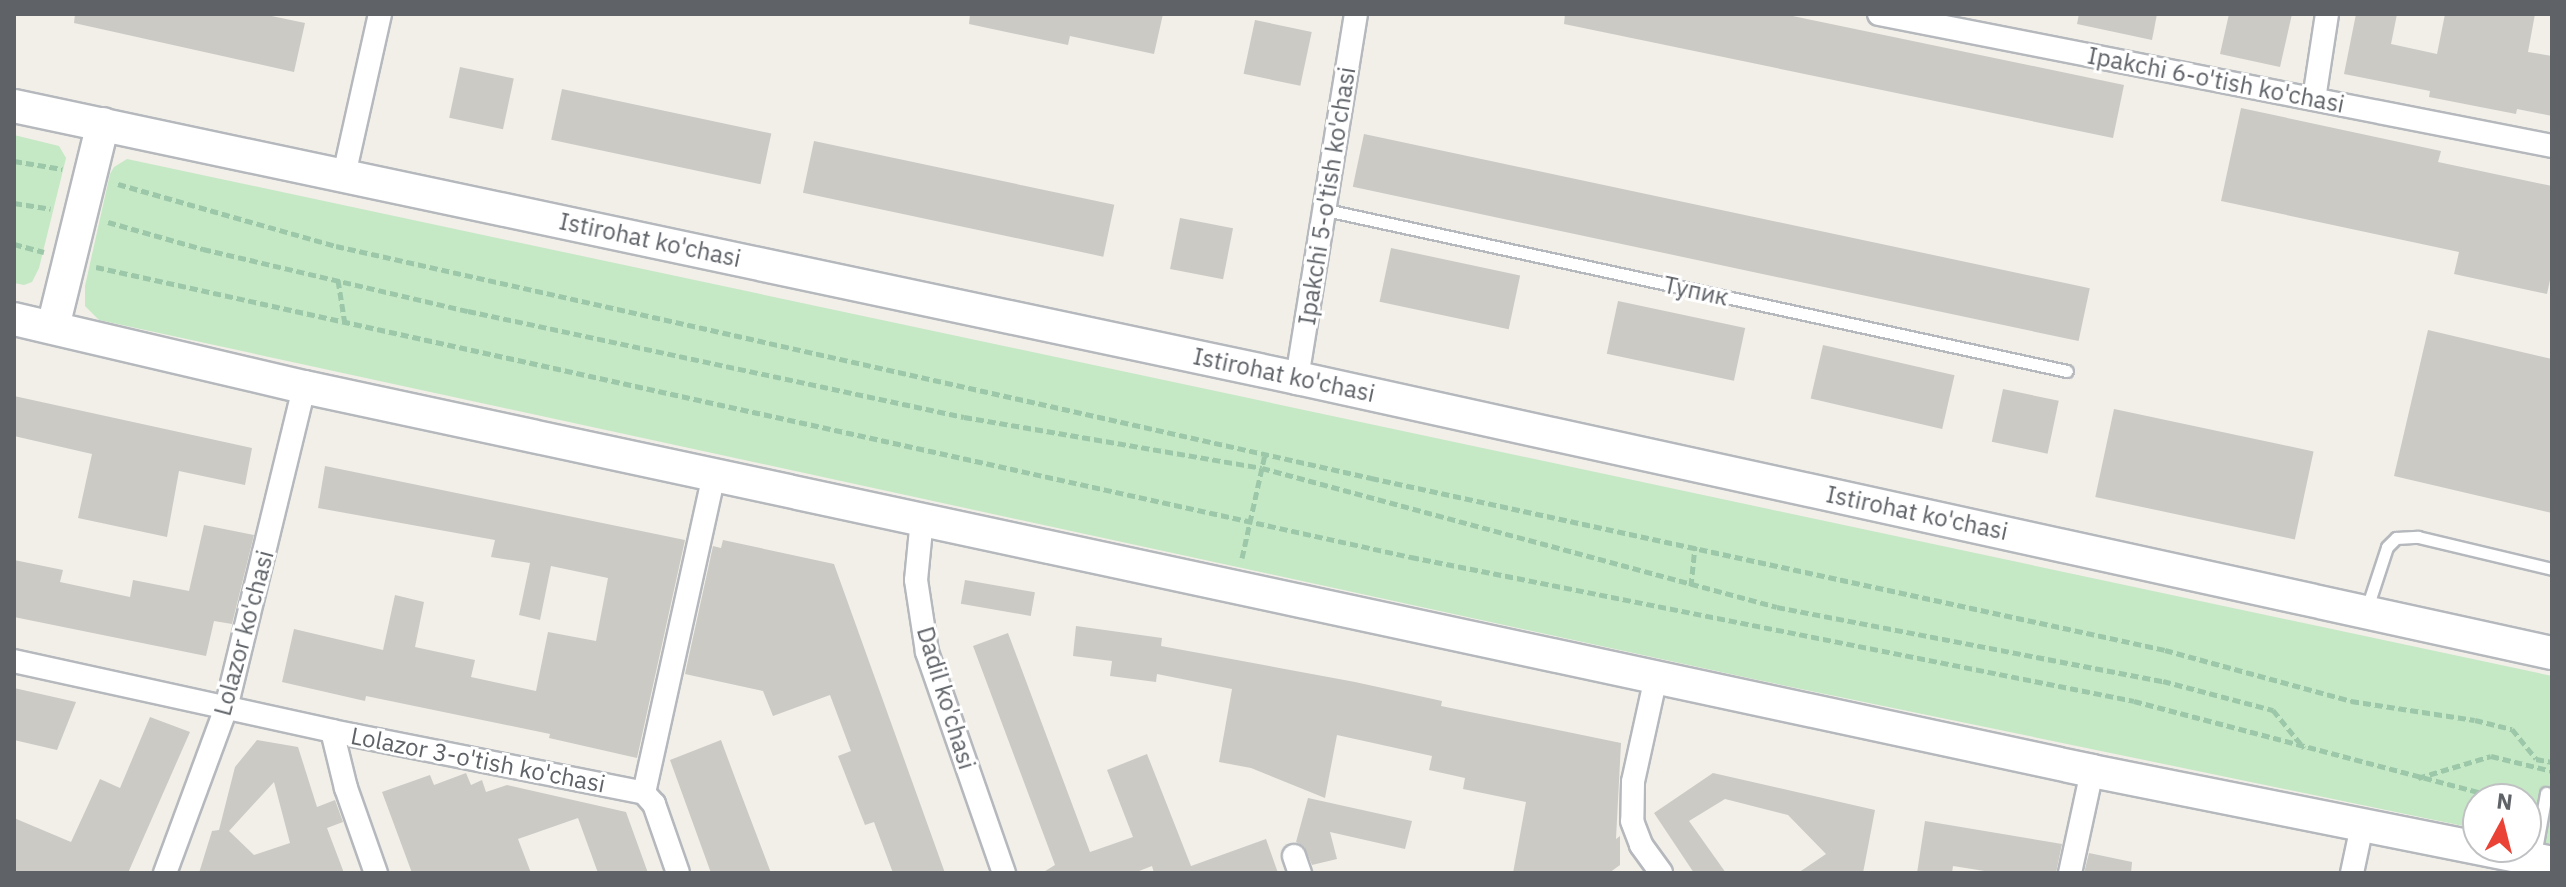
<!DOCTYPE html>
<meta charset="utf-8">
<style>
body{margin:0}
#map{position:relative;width:2566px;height:887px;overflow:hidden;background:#f1efe8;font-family:"IBM Plex Sans",sans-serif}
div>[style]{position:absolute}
.green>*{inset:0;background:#c5e8c5}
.building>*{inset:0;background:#cccac5;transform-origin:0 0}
.path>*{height:5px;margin-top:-2.5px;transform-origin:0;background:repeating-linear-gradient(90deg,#9cc7a9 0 8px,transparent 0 12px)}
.roads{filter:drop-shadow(2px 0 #b5b8bc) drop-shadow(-2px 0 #b5b8bc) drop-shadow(0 2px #b5b8bc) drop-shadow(0 -2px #b5b8bc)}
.service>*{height:11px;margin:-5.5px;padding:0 5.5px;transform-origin:5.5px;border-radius:5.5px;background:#fff}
.minor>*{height:22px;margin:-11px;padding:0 11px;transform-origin:11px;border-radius:11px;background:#fff}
.secondary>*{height:32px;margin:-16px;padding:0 16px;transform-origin:16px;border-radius:16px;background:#fff}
span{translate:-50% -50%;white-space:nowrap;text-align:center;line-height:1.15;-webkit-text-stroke:6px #fff;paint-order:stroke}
.street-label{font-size:24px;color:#5f6368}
.frame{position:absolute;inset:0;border:16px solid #5f6368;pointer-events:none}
.north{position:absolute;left:2462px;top:783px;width:80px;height:80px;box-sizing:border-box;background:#fff;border:2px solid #bfc1c3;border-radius:50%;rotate:7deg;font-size:22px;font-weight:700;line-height:32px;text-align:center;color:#5f6368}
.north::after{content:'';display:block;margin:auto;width:28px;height:36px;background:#ea4335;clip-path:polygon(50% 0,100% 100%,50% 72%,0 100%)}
</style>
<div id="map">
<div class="green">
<i style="clip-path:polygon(14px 135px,59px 146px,66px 158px,39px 268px,32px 282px,24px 285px,14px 283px)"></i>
<i style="clip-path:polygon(127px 159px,2552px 676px,2552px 844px,2526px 839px,2526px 799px,2478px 799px,2478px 829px,1758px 680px,99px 320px,85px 306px,85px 286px,110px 174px,114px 167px)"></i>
</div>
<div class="building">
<i style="clip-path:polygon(75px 14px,262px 14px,305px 23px,294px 72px,74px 23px)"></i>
<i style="clip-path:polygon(970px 14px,1163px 14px,1154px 54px,1070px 36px,1068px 45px,969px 24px)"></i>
<i style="clip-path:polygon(1565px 14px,1783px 14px,2124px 85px,2113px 138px,1564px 24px)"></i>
<i style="clip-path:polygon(2079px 14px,2157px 14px,2152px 40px,2077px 24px)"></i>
<i style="clip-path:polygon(2229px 14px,2292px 14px,2280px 67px,2220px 54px)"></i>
<i style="clip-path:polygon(2356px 14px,2397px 14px,2391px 44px,2437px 54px,2445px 14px,2535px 14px,2528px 52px,2552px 56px,2552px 116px,2517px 109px,2516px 114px,2429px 97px,2430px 91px,2344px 74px)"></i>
<i style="left:1255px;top:20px;width:58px;height:55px;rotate:12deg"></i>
<i style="left:460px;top:67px;width:55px;height:52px;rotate:12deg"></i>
<i style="left:562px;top:89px;width:214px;height:52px;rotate:12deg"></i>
<i style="clip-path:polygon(2241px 108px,2441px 151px,2438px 162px,2552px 186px,2552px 271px,2547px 294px,2454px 274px,2459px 252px,2221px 201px)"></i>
<i style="left:1364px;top:134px;width:742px;height:54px;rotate:12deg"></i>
<i style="left:814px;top:141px;width:307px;height:53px;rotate:12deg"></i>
<i style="left:1180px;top:218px;width:54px;height:52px;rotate:11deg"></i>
<i style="left:1391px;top:248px;width:132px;height:55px;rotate:12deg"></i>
<i style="left:1618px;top:301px;width:130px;height:54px;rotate:12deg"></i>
<i style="clip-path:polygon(2428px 330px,2552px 359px,2552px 513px,2394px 476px)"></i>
<i style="left:1823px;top:345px;width:135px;height:55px;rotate:13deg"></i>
<i style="left:2003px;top:389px;width:57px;height:54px;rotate:12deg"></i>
<i style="clip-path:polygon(14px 396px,252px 448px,245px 485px,179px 471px,167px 537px,78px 518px,92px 454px,14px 436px)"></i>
<i style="left:2114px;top:409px;width:204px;height:90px;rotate:12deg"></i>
<i style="clip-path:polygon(325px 466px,685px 540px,637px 758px,549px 738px,550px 734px,366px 696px,365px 701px,282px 682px,294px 629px,383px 650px,395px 595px,424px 602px,415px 647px,475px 660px,471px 677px,536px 691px,548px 632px,596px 641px,608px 578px,551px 566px,540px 620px,519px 615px,530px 563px,491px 557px,495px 540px,318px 508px)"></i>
<i style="clip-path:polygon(204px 525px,254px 535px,232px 624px,214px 621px,206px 656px,14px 617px,14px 560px,63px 570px,60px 582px,130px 597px,133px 580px,189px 591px)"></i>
<i style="clip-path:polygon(723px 540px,834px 564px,945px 873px,893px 873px,874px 822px,865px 825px,838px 756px,851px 751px,830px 695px,773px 716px,763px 691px,685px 674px,713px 546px,721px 548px)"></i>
<i style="left:965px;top:580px;width:71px;height:24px;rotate:10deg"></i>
<i style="clip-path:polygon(1076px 626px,1162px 638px,1161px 646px,1355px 682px,1442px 701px,1441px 706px,1621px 743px,1616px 839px,1620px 836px,1620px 865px,1609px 873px,1513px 873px,1526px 802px,1463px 789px,1465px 778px,1429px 770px,1432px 756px,1337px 735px,1325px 798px,1251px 768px,1219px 762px,1232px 689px,1157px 674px,1156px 682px,1110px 676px,1112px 661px,1073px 656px)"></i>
<i style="clip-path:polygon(1008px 633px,1090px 852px,1133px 837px,1107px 770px,1147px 754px,1191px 866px,1266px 839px,1278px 873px,1154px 873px,1152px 866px,1134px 873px,1042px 873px,1055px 865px,973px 646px)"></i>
<i style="clip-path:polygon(14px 688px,76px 702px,57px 750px,14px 740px)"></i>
<i style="clip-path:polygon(150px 717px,190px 732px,128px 873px,14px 873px,14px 818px,71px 842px,100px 779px,120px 788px)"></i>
<i style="clip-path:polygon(evenodd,257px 740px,298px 747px,317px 807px,335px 800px,343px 822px,327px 828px,344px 873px,199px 873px,212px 831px,219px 830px,235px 767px,257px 740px,274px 782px,290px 843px,254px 855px,229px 831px,274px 782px)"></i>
<i style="clip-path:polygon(721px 740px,741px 794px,771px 873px,711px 873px,670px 760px)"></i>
<i style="clip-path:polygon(466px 773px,471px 785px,482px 780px,486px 792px,507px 785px,626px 812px,648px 873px,598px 873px,578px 818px,518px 839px,531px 873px,412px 873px,382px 792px,430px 775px,434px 785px)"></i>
<i style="clip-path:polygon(1713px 773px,1875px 810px,1863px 873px,1798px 873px,1826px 854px,1788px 815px,1725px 799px,1689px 821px,1726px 873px,1694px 873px,1654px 813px)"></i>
<i style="clip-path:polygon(1308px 798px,1412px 821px,1405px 849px,1330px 832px,1337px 859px,1312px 865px,1304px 846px,1296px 842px)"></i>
<i style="clip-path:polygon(1925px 821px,2062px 844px,2056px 873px,1997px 873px,1953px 866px,1952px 873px,1917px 873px)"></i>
<i style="clip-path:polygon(2089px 853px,2132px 862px,2131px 873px,2084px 873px)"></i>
</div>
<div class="path">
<i style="left:14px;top:161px;width:49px;rotate:9.5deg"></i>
<i style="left:118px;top:184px;width:227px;rotate:15.9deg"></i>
<i style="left:336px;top:246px;width:1061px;rotate:12.63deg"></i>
<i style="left:1371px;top:478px;width:812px;rotate:12.22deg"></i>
<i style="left:2165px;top:650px;width:193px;rotate:15.3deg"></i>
<i style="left:2351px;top:701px;width:125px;rotate:8.7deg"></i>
<i style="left:2475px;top:720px;width:38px;rotate:14deg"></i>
<i style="left:2512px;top:729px;width:38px;rotate:51deg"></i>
<i style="left:2536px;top:759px;width:16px;rotate:11deg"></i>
<i style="left:14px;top:203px;width:37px;rotate:9deg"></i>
<i style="left:108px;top:222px;width:99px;rotate:15.9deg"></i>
<i style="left:203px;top:249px;width:272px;rotate:13.2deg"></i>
<i style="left:468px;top:311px;width:507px;rotate:12.06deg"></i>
<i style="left:964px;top:417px;width:302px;rotate:9.7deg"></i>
<i style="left:1262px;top:468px;width:533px;rotate:15.1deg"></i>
<i style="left:1777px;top:607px;width:393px;rotate:10.9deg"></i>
<i style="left:2163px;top:681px;width:114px;rotate:14.8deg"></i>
<i style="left:2273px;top:710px;width:49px;rotate:50.8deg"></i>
<i style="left:14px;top:244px;width:31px;rotate:15deg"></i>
<i style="left:96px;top:267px;width:1347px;rotate:12.44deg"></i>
<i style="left:1411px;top:557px;width:737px;rotate:11.26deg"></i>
<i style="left:2134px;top:701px;width:383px;rotate:14.8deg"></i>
<i style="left:338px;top:280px;width:45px;rotate:81deg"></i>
<i style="left:1242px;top:558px;width:107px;rotate:-77.5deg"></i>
<i style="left:1691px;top:586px;width:40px;rotate:-84.3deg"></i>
<i style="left:2418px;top:778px;width:76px;rotate:-16.8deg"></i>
<i style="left:2491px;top:756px;width:63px;rotate:13.8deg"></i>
</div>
<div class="roads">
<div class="service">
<i style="left:1326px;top:210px;width:758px;rotate:12.26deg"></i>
<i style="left:2366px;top:611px;width:67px;rotate:-71.8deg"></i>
<i style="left:2387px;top:547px;width:13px;rotate:-45deg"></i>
<i style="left:2396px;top:538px;width:22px;rotate:-3deg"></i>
<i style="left:2418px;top:537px;width:138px;rotate:13.4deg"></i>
<i style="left:2535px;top:855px;width:63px;rotate:-79.9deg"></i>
</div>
<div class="minor">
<i style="left:1879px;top:14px;width:686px;rotate:11.1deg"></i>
<i style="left:2314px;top:99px;width:86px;rotate:-81.3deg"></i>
<i style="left:344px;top:175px;width:165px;rotate:-77.4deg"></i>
<i style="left:1297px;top:378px;width:369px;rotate:-80.8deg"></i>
<i style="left:922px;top:519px;width:61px;rotate:95.6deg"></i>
<i style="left:916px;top:580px;width:73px;rotate:81.3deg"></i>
<i style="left:927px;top:652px;width:234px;rotate:70.8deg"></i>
<i style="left:14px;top:661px;width:326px;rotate:12.4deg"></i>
<i style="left:332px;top:731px;width:318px;rotate:11.2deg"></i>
<i style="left:644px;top:793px;width:15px;rotate:48deg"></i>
<i style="left:654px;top:804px;width:73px;rotate:70.8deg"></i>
<i style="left:1656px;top:677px;width:107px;rotate:102.4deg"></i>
<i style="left:1633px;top:782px;width:39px;rotate:91deg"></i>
<i style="left:1632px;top:821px;width:26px;rotate:69deg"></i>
<i style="left:1641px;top:845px;width:34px;rotate:54deg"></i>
<i style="left:332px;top:731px;width:59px;rotate:76.2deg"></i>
<i style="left:346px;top:788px;width:90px;rotate:70.6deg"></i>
<i style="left:644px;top:793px;width:326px;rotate:-77.6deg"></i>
<i style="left:1294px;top:856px;width:18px;rotate:71deg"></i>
<i style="left:165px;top:873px;width:176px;rotate:-69.7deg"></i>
<i style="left:226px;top:708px;width:330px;rotate:-76.3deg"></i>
<i style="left:2070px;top:873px;width:104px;rotate:-77.8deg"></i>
<i style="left:2352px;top:873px;width:48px;rotate:-78deg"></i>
</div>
<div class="secondary">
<i style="left:14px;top:106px;width:1312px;rotate:11.97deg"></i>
<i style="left:1297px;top:378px;width:1285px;rotate:12.36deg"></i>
<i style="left:14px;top:319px;width:298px;rotate:13.2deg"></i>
<i style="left:304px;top:387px;width:1829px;rotate:12.12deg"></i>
<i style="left:2092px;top:771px;width:469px;rotate:11.3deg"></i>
<i style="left:53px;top:327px;width:209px;rotate:-76.2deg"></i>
</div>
</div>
<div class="street-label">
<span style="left:2216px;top:80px;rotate:11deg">Ipakchi 6-o'tish ko'chasi</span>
<span style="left:1327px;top:196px;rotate:-81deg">Ipakchi 5-o'tish ko'chasi</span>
<span style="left:650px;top:240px;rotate:12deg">Istirohat ko'chasi</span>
<span style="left:1696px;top:291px;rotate:12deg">Тупик</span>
<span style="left:1284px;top:375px;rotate:12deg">Istirohat ko'chasi</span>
<span style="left:1917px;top:513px;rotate:12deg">Istirohat ko'chasi</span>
<span style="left:244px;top:633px;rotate:-75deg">Lolazor ko'chasi</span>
<span style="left:946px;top:698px;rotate:73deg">Dadil ko'chasi</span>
<span style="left:478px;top:760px;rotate:11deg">Lolazor 3-o'tish ko'chasi</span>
</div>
<div class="frame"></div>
<div class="north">N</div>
</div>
